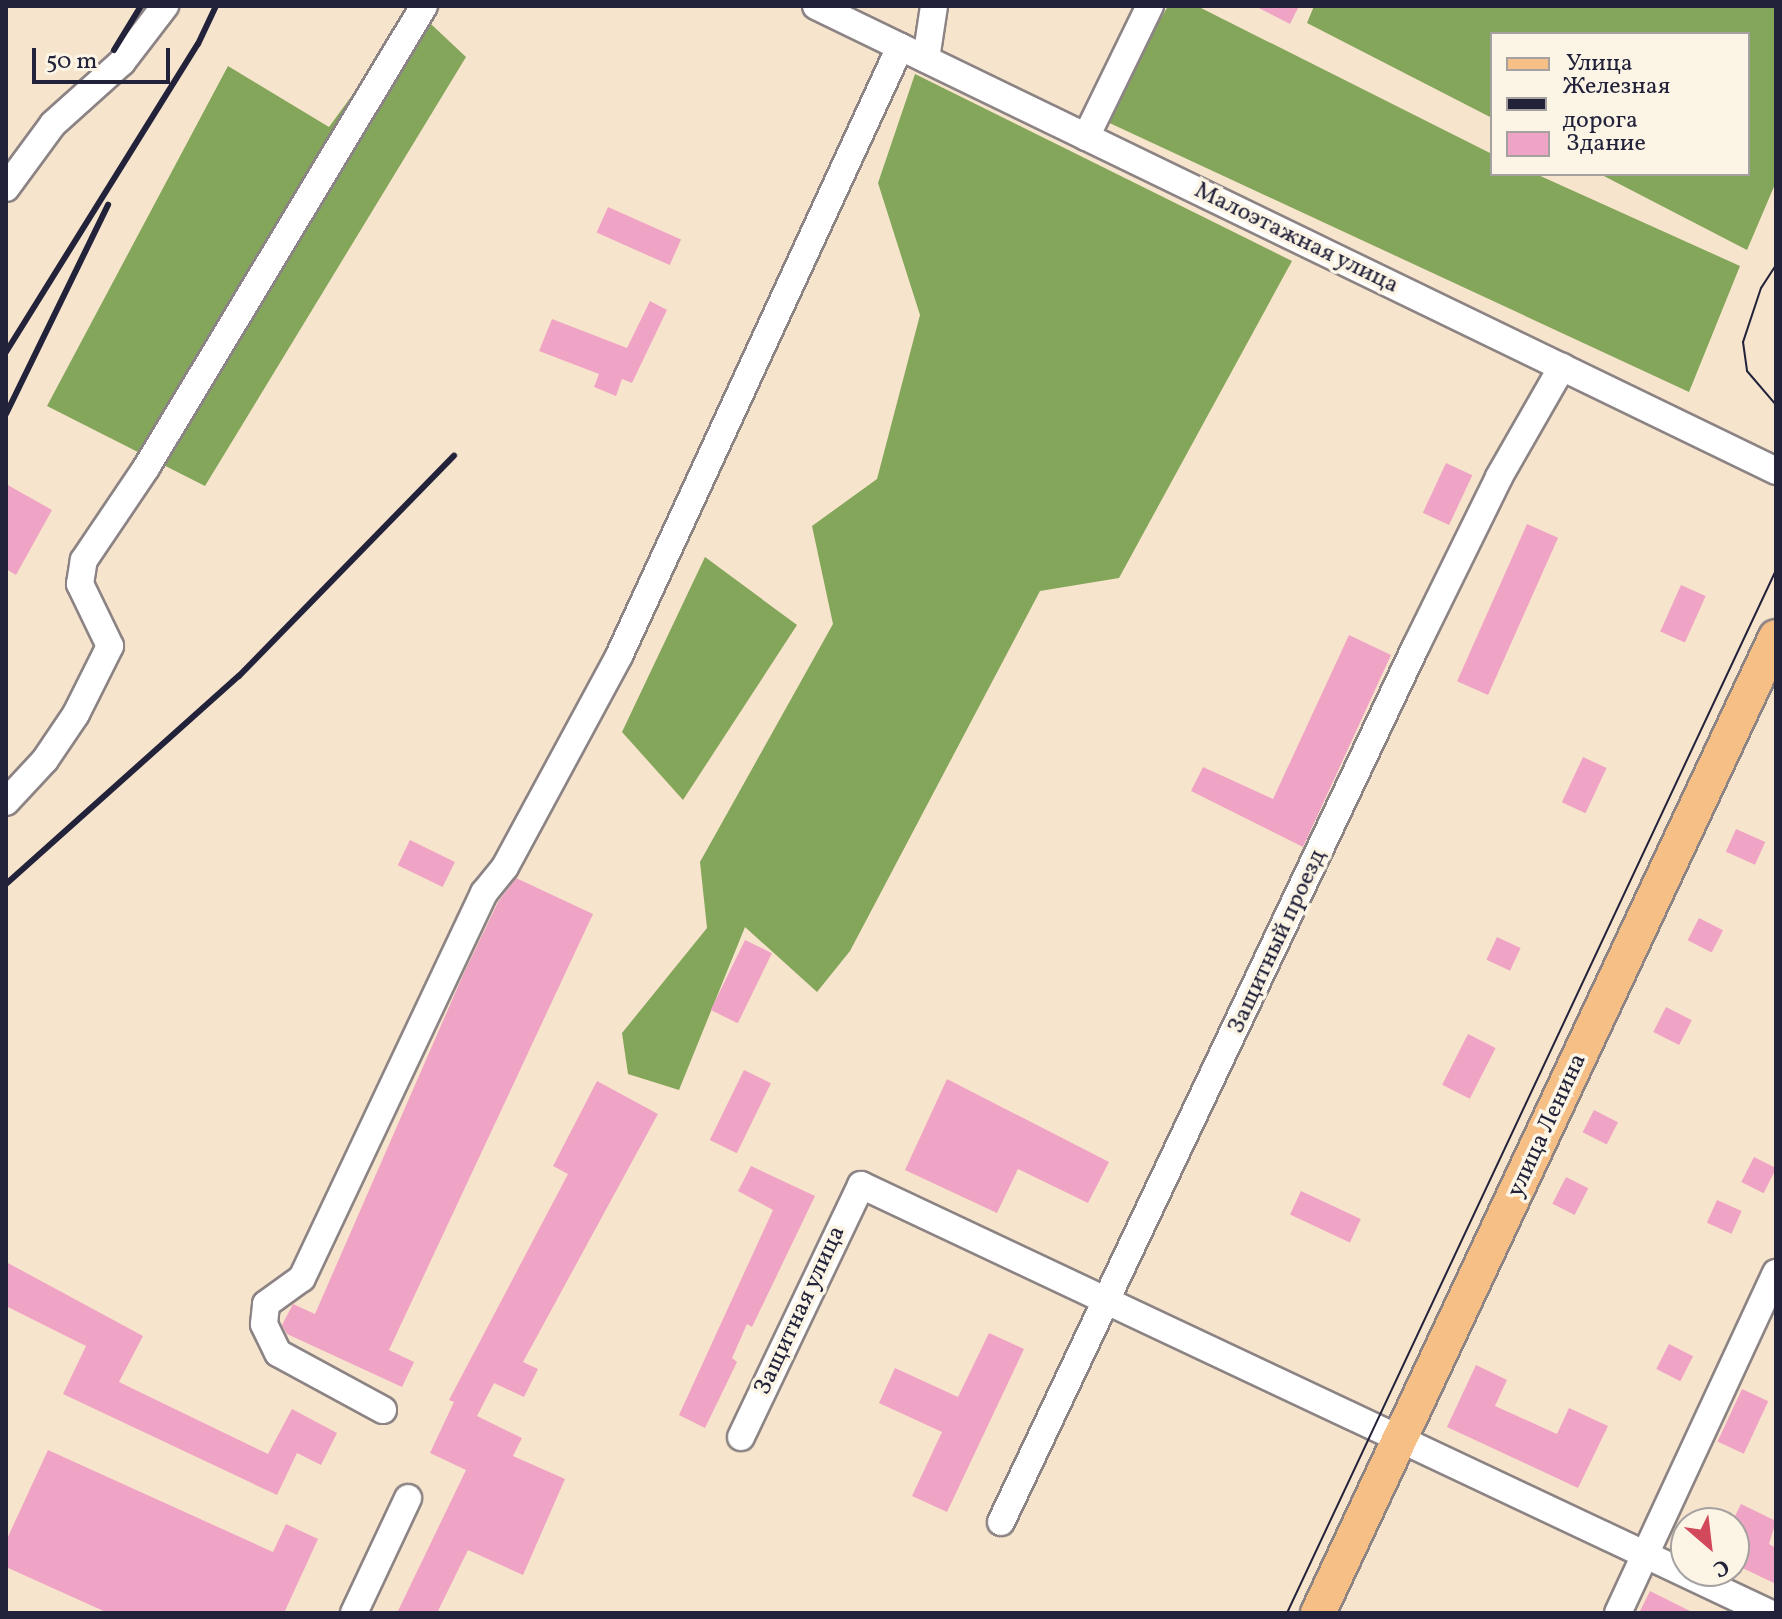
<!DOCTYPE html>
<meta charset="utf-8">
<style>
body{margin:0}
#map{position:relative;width:1782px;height:1619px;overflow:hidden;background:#f7e4cc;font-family:Vollkorn,serif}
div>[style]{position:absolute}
.forest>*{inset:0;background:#84a65b}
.building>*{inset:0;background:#f0a4c5;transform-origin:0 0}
.roads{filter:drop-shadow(2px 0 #8c8384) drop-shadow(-2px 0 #8c8384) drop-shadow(0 2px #8c8384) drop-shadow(0 -2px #8c8384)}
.minor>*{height:26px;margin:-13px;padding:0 13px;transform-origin:13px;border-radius:13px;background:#fff}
.major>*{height:34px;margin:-17px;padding:0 17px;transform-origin:17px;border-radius:17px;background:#f5bf86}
.tram>*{height:2px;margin:-1px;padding:0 1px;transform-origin:1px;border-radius:1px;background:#22223b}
.rail>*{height:6px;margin:-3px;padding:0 3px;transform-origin:3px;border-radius:3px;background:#22223b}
span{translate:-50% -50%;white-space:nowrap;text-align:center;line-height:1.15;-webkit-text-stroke:7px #fcf5e5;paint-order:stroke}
.street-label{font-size:24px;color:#22223b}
.frame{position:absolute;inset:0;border:8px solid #22223b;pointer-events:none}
.legend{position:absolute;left:1490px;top:32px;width:260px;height:144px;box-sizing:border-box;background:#fcf5e5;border:2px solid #a5a1a1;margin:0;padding:10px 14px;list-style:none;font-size:24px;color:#22223b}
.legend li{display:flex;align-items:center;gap:16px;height:40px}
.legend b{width:40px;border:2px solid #a5a1a1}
.north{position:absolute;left:1670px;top:1507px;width:80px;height:80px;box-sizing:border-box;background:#fcf5e5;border:2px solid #a5a1a1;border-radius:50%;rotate:152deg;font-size:22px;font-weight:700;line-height:32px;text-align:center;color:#22223b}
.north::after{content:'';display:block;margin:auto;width:28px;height:36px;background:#d1495b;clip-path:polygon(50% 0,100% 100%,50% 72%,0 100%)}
.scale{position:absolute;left:32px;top:48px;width:138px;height:36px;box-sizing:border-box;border:4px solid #22223b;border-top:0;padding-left:10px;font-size:24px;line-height:28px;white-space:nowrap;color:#22223b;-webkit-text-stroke:6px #fcf5e5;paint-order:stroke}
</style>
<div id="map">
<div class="forest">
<i style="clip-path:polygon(1168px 6px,1197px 6px,1492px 154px,1492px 174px,1536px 174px,1740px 266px,1689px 392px,1103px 120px)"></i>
<i style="clip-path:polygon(1314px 6px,1776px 6px,1776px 182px,1747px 250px,1600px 174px,1748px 174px,1748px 34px,1492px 34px,1492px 118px,1307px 23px)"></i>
<i style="clip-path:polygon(415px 9px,466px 57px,205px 486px,47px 406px,228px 66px,329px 127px)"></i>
<i style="clip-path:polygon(915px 74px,1292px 261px,1119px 578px,1040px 591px,850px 951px,817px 992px,745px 927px,679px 1090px,628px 1074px,622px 1033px,707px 928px,700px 862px,833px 624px,812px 526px,877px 479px,920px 315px,878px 183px)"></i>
<i style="clip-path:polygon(705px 557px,797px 625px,683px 800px,622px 732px)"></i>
</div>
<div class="building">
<i style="clip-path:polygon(1255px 6px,1299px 6px,1290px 24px)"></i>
<i style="left:608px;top:207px;width:80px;height:28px;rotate:24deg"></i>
<i style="clip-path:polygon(650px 301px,667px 310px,632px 383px,622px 379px,616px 396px,594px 387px,599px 374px,539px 351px,552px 319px,627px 348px)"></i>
<i style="left:1446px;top:463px;width:29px;height:55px;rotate:25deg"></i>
<i style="clip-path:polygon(6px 484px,52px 510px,16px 575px,6px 569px)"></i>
<i style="left:1527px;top:524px;width:34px;height:172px;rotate:24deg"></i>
<i style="left:1681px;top:585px;width:27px;height:51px;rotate:24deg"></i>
<i style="clip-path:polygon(1349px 635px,1391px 655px,1303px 847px,1191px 791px,1203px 767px,1273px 799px)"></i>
<i style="left:1583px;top:757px;width:26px;height:50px;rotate:25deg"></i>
<i style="left:1736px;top:829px;width:32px;height:25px;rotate:24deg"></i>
<i style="left:410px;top:840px;width:50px;height:28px;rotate:26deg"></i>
<i style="clip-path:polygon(516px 878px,593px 914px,389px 1350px,414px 1362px,402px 1387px,287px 1334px,282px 1325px,293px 1304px,315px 1314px,463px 975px,498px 902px)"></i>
<i style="left:1699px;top:918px;width:27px;height:25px;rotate:27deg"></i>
<i style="left:1497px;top:937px;width:26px;height:25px;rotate:25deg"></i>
<i style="left:745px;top:940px;width:30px;height:78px;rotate:26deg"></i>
<i style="left:1666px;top:1007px;width:29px;height:28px;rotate:27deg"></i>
<i style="left:1468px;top:1034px;width:31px;height:57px;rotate:27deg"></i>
<i style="left:744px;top:1070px;width:30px;height:78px;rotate:26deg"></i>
<i style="clip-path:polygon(947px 1079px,1109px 1162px,1088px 1203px,1018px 1169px,997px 1213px,905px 1170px)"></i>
<i style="clip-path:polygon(597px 1081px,658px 1114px,523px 1362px,538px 1369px,524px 1397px,494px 1383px,477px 1416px,522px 1438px,513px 1456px,565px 1479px,523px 1575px,468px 1550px,437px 1613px,397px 1613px,466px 1470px,430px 1453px,454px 1402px,449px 1400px,568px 1174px,553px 1166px)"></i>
<i style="left:1594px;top:1110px;width:27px;height:25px;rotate:27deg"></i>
<i style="left:1754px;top:1157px;width:25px;height:28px;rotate:27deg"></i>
<i style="clip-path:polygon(751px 1166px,815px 1196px,752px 1327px,747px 1324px,732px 1358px,737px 1362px,705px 1428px,679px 1415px,773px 1210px,738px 1191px)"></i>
<i style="left:1566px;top:1177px;width:25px;height:30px;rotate:27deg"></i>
<i style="left:1301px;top:1191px;width:66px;height:26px;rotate:25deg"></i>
<i style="left:1717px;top:1200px;width:27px;height:25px;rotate:24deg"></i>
<i style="clip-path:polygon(6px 1262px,143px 1336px,119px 1382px,268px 1454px,292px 1409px,337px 1433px,321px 1465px,297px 1453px,277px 1495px,63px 1394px,86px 1346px,6px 1306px)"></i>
<i style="clip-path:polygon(989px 1333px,1024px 1349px,947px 1512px,912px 1496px,942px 1432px,879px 1403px,895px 1368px,958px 1397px)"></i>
<i style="left:1669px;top:1344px;width:27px;height:28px;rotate:27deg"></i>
<i style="clip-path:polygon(1476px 1365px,1507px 1380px,1495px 1406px,1557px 1434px,1569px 1408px,1608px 1426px,1578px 1488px,1447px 1427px)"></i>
<i style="left:1742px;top:1389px;width:29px;height:58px;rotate:25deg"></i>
<i style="clip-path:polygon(48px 1450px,273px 1552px,286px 1524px,318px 1539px,284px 1613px,108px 1613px,6px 1567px,6px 1541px)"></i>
<i style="clip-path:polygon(1741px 1504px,1776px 1521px,1769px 1544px,1776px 1548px,1776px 1584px,1734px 1564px,1734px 1518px)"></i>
<i style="clip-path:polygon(1650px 1591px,1694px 1613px,1639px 1613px)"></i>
</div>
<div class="roads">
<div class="minor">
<i style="left:816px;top:6px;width:1067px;rotate:25.84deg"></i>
<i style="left:926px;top:59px;width:54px;rotate:-81.4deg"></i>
<i style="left:1086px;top:137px;width:146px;rotate:-64deg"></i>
<i style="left:6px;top:188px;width:79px;rotate:-53.7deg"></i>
<i style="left:53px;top:124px;width:93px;rotate:-41.9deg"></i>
<i style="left:122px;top:62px;width:71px;rotate:-52.5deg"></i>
<i style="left:6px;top:802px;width:57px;rotate:-47.1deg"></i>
<i style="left:45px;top:760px;width:55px;rotate:-56deg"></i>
<i style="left:76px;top:714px;width:76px;rotate:-63.4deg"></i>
<i style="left:110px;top:646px;width:69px;rotate:-115.8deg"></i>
<i style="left:80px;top:584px;width:24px;rotate:-81deg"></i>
<i style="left:84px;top:560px;width:111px;rotate:-56deg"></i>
<i style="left:146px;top:468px;width:539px;rotate:-58.96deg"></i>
<i style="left:383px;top:1410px;width:119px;rotate:-151.5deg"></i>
<i style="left:278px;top:1353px;width:32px;rotate:-116deg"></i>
<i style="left:264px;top:1324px;width:20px;rotate:-84deg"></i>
<i style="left:266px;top:1304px;width:44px;rotate:-35.8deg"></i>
<i style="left:302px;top:1278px;width:426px;rotate:-64.7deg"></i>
<i style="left:484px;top:893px;width:33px;rotate:-51deg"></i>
<i style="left:505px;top:867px;width:240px;rotate:-61.6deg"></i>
<i style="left:619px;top:656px;width:671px;rotate:-65.23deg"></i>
<i style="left:741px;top:1437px;width:279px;rotate:-64.5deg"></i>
<i style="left:861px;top:1185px;width:1004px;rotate:25.24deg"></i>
<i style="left:1001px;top:1522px;width:969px;rotate:-64.65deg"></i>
<i style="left:1416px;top:646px;width:188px;rotate:-63.8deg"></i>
<i style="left:1499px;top:477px;width:127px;rotate:-60.2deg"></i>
<i style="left:354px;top:1613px;width:127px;rotate:-64.8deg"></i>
<i style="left:1618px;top:1613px;width:375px;rotate:-65.1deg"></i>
</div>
<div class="major">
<i style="left:1318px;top:1613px;width:1078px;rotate:-64.86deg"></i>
</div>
</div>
<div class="tram">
<i style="left:1776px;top:265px;width:27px;rotate:123deg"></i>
<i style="left:1761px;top:288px;width:57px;rotate:108.4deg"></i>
<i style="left:1743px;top:342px;width:29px;rotate:82deg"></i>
<i style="left:1747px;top:371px;width:45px;rotate:49.5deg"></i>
<i style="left:1287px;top:1613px;width:1152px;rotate:-64.88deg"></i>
</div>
<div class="rail">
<i style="left:114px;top:50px;width:52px;rotate:-58.5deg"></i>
<i style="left:6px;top:352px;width:363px;rotate:-58.1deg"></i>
<i style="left:198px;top:44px;width:42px;rotate:-64.7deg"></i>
<i style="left:6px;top:414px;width:233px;rotate:-64deg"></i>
<i style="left:6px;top:884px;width:312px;rotate:-41.8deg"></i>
<i style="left:239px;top:676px;width:308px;rotate:-45.7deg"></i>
</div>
<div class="street-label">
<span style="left:1296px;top:239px;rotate:26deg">Малоэтажная улица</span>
<span style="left:1278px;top:942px;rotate:-65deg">Защитный проезд</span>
<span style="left:1548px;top:1126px;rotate:-65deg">улица Ленина</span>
<span style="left:801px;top:1311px;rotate:-65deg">Защитная улица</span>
</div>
<div class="frame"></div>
<ul class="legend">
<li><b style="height:10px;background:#f5bf86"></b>Улица</li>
<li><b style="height:10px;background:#22223b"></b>Железная дорога</li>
<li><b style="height:22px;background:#f0a4c5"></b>Здание</li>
</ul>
<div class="north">С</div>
<div class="scale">50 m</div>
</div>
